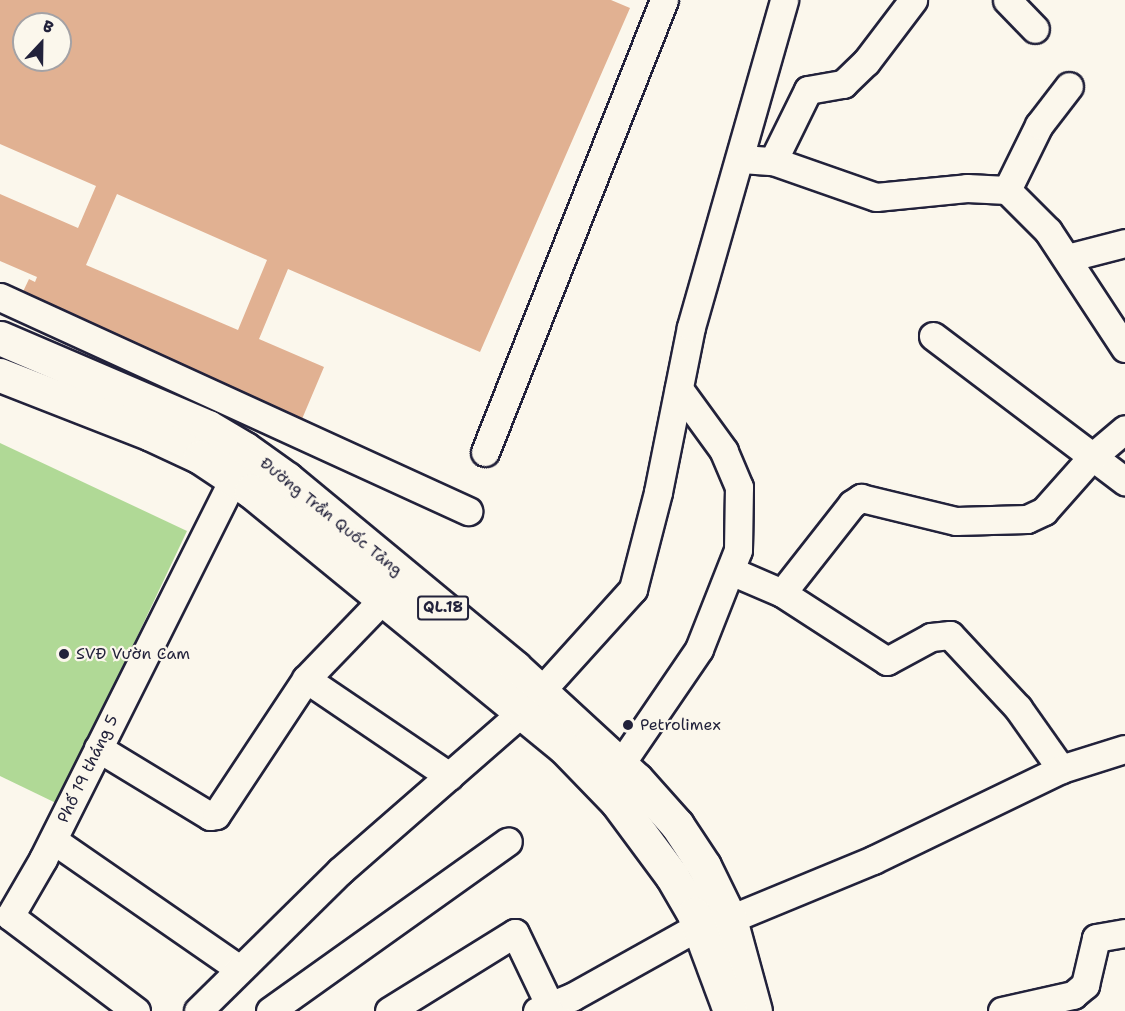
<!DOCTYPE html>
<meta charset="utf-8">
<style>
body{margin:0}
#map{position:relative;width:1125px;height:1011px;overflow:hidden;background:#fbf7ec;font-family:"Shantell Sans",sans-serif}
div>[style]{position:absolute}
.green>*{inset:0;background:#b0d996}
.building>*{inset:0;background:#e1b192}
.roads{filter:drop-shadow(2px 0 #22223b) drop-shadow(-2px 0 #22223b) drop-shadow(0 2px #22223b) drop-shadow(0 -2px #22223b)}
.minor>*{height:27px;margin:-13.5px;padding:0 13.5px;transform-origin:13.5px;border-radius:13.5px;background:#fbf7ec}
.highway>*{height:33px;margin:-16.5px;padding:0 16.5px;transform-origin:16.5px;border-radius:16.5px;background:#fbf7ec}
.dots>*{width:16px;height:16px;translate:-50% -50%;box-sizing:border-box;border:3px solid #fbf7ec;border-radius:50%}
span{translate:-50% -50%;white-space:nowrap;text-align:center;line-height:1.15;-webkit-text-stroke:4.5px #fbf7ec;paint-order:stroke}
.shield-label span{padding:2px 4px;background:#fbf7ec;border:2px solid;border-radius:4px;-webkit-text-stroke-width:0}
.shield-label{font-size:15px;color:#22223b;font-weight:700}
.street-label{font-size:16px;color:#22223b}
.poi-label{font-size:16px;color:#22223b}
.left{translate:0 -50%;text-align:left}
.north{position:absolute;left:12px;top:12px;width:60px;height:60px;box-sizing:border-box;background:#fbf7ec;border:2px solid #a4a2a5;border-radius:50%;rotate:22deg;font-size:16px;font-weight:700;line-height:24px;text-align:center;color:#22223b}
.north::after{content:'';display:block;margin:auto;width:21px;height:27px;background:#22223b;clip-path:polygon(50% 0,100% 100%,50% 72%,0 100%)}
</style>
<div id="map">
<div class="green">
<i style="clip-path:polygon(0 443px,187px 531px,58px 804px,0 776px)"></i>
</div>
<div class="building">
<i style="clip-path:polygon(evenodd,0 0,611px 0,630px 8px,480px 352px,288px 269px,259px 339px,324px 367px,302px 419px,20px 298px,29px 279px,35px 282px,37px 277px,0 261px,0 194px,78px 228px,96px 186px,0 144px,0 0,24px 24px,60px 24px,60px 60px,24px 60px,24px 24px,0 0,117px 194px,267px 260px,238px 330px,86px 265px,117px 194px)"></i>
</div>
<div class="roads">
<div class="minor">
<i style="left:1007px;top:0;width:40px;rotate:46deg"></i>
<i style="left:742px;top:159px;width:31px;rotate:4deg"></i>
<i style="left:773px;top:161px;width:109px;rotate:19.3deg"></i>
<i style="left:876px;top:197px;width:91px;rotate:-5.6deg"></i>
<i style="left:967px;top:188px;width:40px;rotate:2.9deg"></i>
<i style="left:1007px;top:190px;width:58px;rotate:45deg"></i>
<i style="left:1048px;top:231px;width:140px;rotate:56.7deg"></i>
<i style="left:773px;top:161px;width:79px;rotate:-63.8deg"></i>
<i style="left:808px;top:90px;width:36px;rotate:-10deg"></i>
<i style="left:843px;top:84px;width:32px;rotate:-44deg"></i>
<i style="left:866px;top:62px;width:78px;rotate:-52.8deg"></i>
<i style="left:1007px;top:190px;width:72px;rotate:-63.8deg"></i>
<i style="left:1039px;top:125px;width:49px;rotate:-52.4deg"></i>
<i style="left:1067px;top:258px;width:60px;rotate:-14.5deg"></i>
<i style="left:0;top:297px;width:515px;rotate:24.57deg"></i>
<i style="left:933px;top:336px;width:241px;rotate:37.1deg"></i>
<i style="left:485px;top:452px;width:486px;rotate:-68.4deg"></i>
<i style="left:731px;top:571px;width:56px;rotate:23.3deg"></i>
<i style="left:782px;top:593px;width:113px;rotate:-51.8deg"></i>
<i style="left:852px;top:504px;width:11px;rotate:-34deg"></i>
<i style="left:861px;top:498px;width:98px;rotate:13.6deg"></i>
<i style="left:956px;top:521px;width:71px;rotate:-1.6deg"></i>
<i style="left:1027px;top:519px;width:19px;rotate:-25deg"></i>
<i style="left:1044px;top:511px;width:72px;rotate:-48.4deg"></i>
<i style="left:1092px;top:457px;width:43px;rotate:-40.3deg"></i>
<i style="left:782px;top:593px;width:125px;rotate:32.9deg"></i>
<i style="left:887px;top:661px;width:50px;rotate:-28.6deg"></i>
<i style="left:931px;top:637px;width:19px;rotate:-6deg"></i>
<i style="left:950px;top:635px;width:100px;rotate:47deg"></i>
<i style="left:1018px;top:708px;width:75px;rotate:54.8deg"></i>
<i style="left:306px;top:679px;width:173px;rotate:34.1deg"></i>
<i style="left:540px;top:692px;width:139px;rotate:-47.9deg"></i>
<i style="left:633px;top:589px;width:100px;rotate:-75.5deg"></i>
<i style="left:658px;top:492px;width:168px;rotate:-78.7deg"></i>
<i style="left:691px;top:327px;width:340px;rotate:-74.1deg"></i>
<i style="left:98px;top:748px;width:131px;rotate:31.3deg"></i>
<i style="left:210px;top:816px;width:6px;rotate:-9deg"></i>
<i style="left:216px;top:815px;width:163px;rotate:-56.5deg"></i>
<i style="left:306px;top:679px;width:112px;rotate:-46.1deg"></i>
<i style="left:620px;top:765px;width:140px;rotate:-55.7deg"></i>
<i style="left:699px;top:649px;width:106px;rotate:-68.5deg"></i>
<i style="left:738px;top:550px;width:63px;rotate:-89.1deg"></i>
<i style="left:739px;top:487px;width:39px;rotate:-113deg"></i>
<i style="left:724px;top:451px;width:77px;rotate:-126deg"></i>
<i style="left:53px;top:840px;width:226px;rotate:34.7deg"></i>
<i style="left:730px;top:919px;width:155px;rotate:-22.4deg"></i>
<i style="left:873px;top:860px;width:209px;rotate:-25.8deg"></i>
<i style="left:1061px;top:769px;width:67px;rotate:-17.4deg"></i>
<i style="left:136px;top:1011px;width:158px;rotate:-143deg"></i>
<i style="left:10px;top:916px;width:66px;rotate:-59.9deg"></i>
<i style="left:43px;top:859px;width:425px;rotate:-63.4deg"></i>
<i style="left:198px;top:1011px;width:199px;rotate:-44.6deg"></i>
<i style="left:340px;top:871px;width:242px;rotate:-41.1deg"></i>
<i style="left:270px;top:1011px;width:292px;rotate:-35.5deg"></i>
<i style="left:389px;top:1011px;width:148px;rotate:-31.8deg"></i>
<i style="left:515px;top:933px;width:81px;rotate:64.4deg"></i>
<i style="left:537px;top:1011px;width:38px;rotate:-22deg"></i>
<i style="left:572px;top:997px;width:145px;rotate:-29.2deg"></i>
<i style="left:1002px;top:1011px;width:73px;rotate:-12.7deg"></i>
<i style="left:1073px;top:995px;width:16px;rotate:-40deg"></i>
<i style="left:1085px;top:985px;width:48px;rotate:-76.8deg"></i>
<i style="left:1096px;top:938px;width:29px;rotate:-10deg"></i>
</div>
<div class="highway">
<i style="left:0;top:338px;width:226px;rotate:23.2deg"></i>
<i style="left:208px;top:427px;width:43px;rotate:30.7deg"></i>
<i style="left:245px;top:449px;width:52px;rotate:35.5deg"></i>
<i style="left:287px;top:479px;width:295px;rotate:39.6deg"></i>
<i style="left:514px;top:667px;width:166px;rotate:42.6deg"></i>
<i style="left:636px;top:779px;width:62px;rotate:48.3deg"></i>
<i style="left:677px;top:825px;width:49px;rotate:56.6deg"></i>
<i style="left:704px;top:866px;width:59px;rotate:63.9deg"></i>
<i style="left:730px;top:919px;width:95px;rotate:74.8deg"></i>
<i style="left:0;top:375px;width:162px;rotate:21.3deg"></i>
<i style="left:151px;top:434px;width:54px;rotate:25.1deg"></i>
<i style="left:200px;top:457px;width:61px;rotate:33.7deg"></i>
<i style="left:251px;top:491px;width:403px;rotate:39.3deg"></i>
<i style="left:563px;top:746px;width:78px;rotate:46deg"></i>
<i style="left:617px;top:802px;width:92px;rotate:53.4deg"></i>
<i style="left:672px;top:876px;width:44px;rotate:59.9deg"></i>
<i style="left:694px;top:914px;width:103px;rotate:69.6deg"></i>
</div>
</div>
<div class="dots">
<i style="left:64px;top:654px;background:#22223b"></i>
<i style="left:628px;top:725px;background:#22223b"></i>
</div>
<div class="shield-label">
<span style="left:443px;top:608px">QL.18</span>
</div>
<div class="street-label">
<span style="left:331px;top:517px;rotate:39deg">Đường Trần Quốc Tảng</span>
<span style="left:88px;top:769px;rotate:-64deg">Phố 19 tháng 5</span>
</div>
<div class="poi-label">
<span class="left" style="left:76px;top:654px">SVĐ Vườn Cam</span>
<span class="left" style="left:640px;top:725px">Petrolimex</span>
</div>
<div class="north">B</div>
</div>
